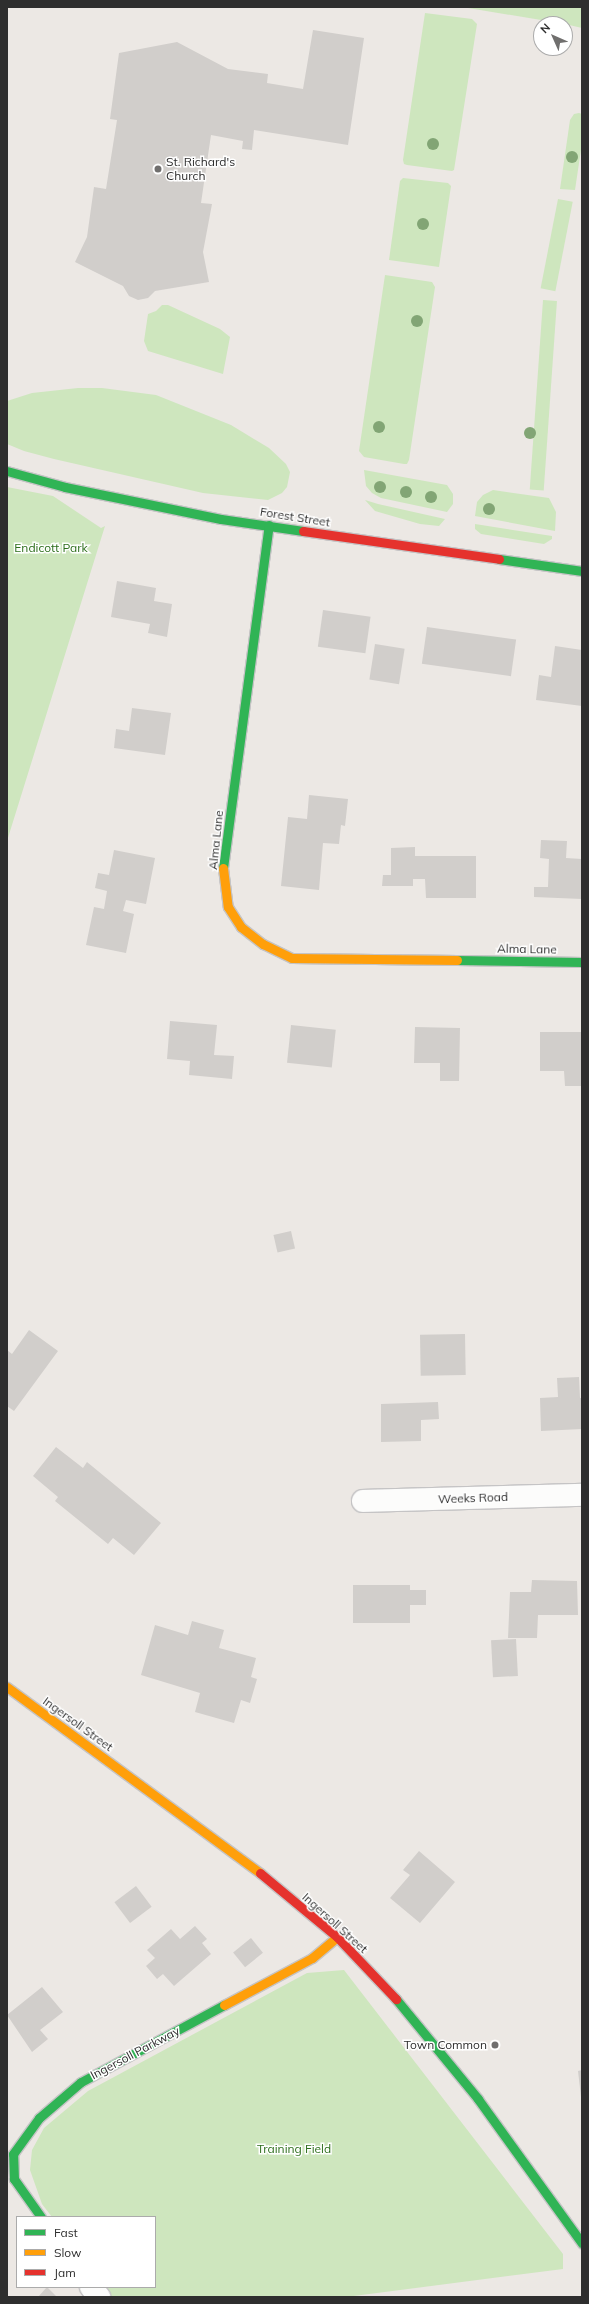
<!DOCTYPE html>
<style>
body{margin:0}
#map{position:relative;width:589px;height:2304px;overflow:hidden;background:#ece8e4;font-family:Mulish,sans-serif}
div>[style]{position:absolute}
.green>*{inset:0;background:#cee6be;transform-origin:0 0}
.building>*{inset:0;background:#d1cecb;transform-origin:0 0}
.roads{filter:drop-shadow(1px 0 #c5c4c5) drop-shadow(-1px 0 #c5c4c5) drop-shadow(0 1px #c5c4c5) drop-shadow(0 -1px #c5c4c5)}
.street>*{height:22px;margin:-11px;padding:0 11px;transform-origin:11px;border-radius:11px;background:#fcfcfb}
.fast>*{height:9px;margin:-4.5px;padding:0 4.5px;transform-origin:4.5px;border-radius:4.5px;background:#30b455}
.slow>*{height:9px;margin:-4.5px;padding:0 4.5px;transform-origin:4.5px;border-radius:4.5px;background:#ff9f0a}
.jam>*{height:9px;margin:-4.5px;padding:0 4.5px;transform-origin:4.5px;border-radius:4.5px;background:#e5322d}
.trees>*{width:12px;height:12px;margin:-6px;border-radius:50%;background:#82a575}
.dots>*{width:11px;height:11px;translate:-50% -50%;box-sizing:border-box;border:2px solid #fff;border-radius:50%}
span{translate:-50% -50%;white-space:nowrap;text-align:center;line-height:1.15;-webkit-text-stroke:3px #fff;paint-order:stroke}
.poi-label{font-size:12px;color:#2e2e2e}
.left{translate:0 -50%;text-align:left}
.right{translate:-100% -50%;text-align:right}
.street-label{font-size:12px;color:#2e2e2e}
.park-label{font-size:12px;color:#2c6e1b}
.frame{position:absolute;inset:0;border:8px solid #2e2e2e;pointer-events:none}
.legend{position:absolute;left:16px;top:2216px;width:140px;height:72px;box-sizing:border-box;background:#fff;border:1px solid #ababab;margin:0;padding:5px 7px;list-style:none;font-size:12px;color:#2e2e2e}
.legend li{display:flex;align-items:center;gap:8px;height:20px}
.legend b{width:20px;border:1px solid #ababab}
.north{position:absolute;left:533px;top:16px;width:40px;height:40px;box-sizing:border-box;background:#fff;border:1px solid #ababab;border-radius:50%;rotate:315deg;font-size:11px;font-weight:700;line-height:16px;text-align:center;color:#2e2e2e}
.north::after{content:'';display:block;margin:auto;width:14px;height:18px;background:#706f6e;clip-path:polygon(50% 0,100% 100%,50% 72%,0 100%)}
</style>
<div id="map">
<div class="green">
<i style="clip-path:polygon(462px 7px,582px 7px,582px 28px,565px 24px)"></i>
<i style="clip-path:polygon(425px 13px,472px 19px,477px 24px,454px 170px,452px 171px,407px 165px,404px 164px,403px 160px)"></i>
<i style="clip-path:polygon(579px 113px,582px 114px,582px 143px,575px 190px,560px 189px,570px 120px,574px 114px)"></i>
<i style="clip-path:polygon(403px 178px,448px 183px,451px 186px,439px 267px,389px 260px,400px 181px)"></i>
<i style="left:558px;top:199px;width:15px;height:91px;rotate:11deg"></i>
<i style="clip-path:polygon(385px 275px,432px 282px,435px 287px,409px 460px,407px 464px,404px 464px,364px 457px,359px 451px)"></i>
<i style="left:543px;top:300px;width:14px;height:190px;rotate:4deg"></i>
<i style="clip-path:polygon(162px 305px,168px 305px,220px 329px,230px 337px,223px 374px,148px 351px,144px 341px,148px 314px,156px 311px)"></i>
<i style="clip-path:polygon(78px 388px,102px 388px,156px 395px,231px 425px,269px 448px,286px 464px,290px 472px,287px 487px,282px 493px,268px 500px,203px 493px,54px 459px,24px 451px,7px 444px,7px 401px,32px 393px)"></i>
<i style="clip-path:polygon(364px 470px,447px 485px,453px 494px,453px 504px,447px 512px,381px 498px,372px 493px,366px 486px)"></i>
<i style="clip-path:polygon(7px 487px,53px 496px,101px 528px,105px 526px,7px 841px)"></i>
<i style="clip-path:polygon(493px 490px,549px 498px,556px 512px,555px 531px,475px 516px,477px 502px,483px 495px)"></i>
<i style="clip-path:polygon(365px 500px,378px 504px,445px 519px,439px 526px,420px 524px,375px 511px)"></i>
<i style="clip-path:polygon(475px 524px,552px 536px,552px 539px,544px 544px,481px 534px,475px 529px)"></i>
<i style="clip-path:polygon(344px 1970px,563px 2254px,563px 2269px,346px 2297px,108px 2297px,101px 2287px,155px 2287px,155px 2217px,52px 2217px,42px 2204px,30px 2170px,32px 2150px,44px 2128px,88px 2091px,307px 1973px)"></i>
</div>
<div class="building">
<i style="clip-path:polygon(313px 30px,364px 38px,348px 145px,254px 130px,252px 150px,242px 149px,243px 141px,211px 135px,201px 203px,212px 204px,203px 252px,209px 282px,155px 291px,148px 298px,138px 300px,129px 296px,123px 286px,75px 262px,87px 237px,94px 187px,106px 189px,117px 120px,110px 119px,119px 53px,177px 42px,228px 69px,268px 74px,267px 83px,303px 89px)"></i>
<i style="clip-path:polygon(117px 581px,156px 588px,154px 601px,172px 604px,167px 637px,148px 633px,150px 624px,111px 617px)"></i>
<i style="left:323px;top:610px;width:48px;height:37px;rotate:8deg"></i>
<i style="left:427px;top:627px;width:90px;height:37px;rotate:8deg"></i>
<i style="left:375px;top:644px;width:30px;height:36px;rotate:9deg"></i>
<i style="clip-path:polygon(555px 646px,582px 650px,582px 706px,536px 700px,539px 675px,551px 677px)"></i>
<i style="clip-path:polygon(132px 708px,171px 713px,165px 755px,114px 748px,116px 729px,129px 731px)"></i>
<i style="clip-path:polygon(309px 795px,348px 799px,345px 826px,341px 825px,339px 844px,323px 843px,319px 890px,281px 886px,288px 817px,307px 819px)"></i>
<i style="clip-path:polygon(541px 840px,567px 841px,566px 858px,582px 859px,582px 899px,534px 897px,534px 887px,548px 887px,549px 859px,540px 858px)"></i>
<i style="clip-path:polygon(415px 847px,415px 856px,476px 856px,476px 898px,426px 898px,425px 879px,413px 879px,413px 886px,382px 886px,383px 875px,391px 875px,391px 848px)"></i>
<i style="clip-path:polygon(114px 850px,155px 858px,146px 904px,126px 900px,123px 911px,134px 914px,126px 953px,86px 945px,94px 907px,104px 909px,107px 891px,95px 888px,98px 873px,109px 875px)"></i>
<i style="clip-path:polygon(170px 1021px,217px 1025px,214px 1055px,234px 1056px,232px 1079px,189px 1075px,190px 1061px,167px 1059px)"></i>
<i style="left:291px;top:1025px;width:45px;height:38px;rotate:6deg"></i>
<i style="clip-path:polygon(415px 1027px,460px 1028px,459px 1081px,440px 1081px,440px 1063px,414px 1063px)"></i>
<i style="clip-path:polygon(540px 1032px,582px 1032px,582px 1086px,565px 1086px,564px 1071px,540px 1071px)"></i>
<i style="left:291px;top:1231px;width:18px;height:18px;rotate:77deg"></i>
<i style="clip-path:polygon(29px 1330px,58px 1351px,14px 1411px,7px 1406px,7px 1350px,12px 1354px)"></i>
<i style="left:465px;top:1334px;width:41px;height:45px;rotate:89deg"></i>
<i style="clip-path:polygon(579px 1377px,580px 1398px,582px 1398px,582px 1429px,541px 1431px,540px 1398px,558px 1397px,557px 1378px)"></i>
<i style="clip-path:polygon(438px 1402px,439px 1419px,421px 1420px,421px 1441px,381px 1442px,381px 1404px)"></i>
<i style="clip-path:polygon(56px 1447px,83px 1468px,87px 1462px,161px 1523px,134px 1555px,113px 1538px,108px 1544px,55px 1501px,58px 1497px,33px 1476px)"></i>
<i style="clip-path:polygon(532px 1580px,577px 1581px,578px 1615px,538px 1615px,537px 1638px,508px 1638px,510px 1592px,531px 1592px)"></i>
<i style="clip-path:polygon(353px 1585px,410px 1585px,410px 1590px,426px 1590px,426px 1605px,410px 1605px,410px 1623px,353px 1623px)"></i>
<i style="clip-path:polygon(192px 1621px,224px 1630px,219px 1648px,256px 1658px,251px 1677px,257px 1679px,250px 1703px,241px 1700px,234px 1723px,195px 1712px,200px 1693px,141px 1675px,155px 1625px,188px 1635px)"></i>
<i style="left:516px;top:1639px;width:37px;height:25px;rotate:87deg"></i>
<i style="clip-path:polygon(419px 1851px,455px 1882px,420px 1923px,390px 1898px,410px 1875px,403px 1870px)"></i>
<i style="left:136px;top:1886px;width:26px;height:27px;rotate:53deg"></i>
<i style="clip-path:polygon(195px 1926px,207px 1939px,202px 1943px,211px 1954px,174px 1986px,163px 1974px,157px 1979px,146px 1966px,155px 1958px,147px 1950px,171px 1929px,180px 1939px)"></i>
<i style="left:251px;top:1938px;width:19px;height:23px;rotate:51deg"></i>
<i style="clip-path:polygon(42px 1987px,63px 2012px,40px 2030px,48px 2039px,32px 2052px,7px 2015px)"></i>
<i style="clip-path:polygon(582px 2070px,582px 2097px,581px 2097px,578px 2071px)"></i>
<i style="clip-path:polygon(47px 2287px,57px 2297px,38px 2297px)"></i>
</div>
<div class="roads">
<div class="street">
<i style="left:363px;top:1501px;width:219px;rotate:-1.6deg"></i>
<i style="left:91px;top:2287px;width:13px;rotate:51deg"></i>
</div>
<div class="fast">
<i style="left:7px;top:471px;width:60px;rotate:15.4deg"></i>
<i style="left:65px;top:487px;width:159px;rotate:11.6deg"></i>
<i style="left:221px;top:519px;width:83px;rotate:8.3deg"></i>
<i style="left:499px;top:559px;width:84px;rotate:8.2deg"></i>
<i style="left:223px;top:868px;width:346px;rotate:-82.4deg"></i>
<i style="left:457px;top:960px;width:125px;rotate:0.9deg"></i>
<i style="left:396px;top:1999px;width:129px;rotate:50.6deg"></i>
<i style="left:478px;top:2099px;width:178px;rotate:54.2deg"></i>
<i style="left:41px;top:2217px;width:47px;rotate:-125.4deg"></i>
<i style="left:14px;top:2179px;width:25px;rotate:-92deg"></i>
<i style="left:13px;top:2154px;width:44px;rotate:-54.2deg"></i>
<i style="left:39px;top:2118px;width:55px;rotate:-40.6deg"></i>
<i style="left:81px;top:2082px;width:162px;rotate:-28.3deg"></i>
</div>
<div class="slow">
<i style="left:223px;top:868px;width:39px;rotate:83deg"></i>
<i style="left:228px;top:907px;width:24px;rotate:57deg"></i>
<i style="left:241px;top:927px;width:28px;rotate:38deg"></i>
<i style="left:263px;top:944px;width:32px;rotate:26deg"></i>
<i style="left:292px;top:958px;width:165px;rotate:0.7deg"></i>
<i style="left:7px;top:1687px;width:314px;rotate:36.3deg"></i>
<i style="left:224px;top:2005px;width:100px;rotate:-28.1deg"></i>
<i style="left:312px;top:1958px;width:33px;rotate:-40deg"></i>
</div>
<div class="jam">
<i style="left:303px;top:531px;width:198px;rotate:8.1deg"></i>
<i style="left:260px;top:1873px;width:100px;rotate:39.7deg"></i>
<i style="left:337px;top:1937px;width:86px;rotate:46.4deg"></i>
</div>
</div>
<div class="trees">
<i style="left:433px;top:144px"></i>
<i style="left:572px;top:157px"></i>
<i style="left:423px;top:224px"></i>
<i style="left:417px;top:321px"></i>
<i style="left:379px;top:427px"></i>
<i style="left:530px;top:433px"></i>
<i style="left:380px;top:487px"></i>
<i style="left:406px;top:492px"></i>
<i style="left:431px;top:497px"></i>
<i style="left:489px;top:509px"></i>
</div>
<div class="dots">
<i style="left:158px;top:169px;background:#706f6e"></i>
<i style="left:495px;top:2045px;background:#706f6e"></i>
</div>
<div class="poi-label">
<span class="left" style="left:166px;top:169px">St. Richard's<br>Church</span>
<span class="right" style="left:487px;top:2045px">Town Common</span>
</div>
<div class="street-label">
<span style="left:295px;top:517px;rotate:9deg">Forest Street</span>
<span style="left:216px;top:840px;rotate:-84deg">Alma Lane</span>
<span style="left:527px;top:949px;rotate:1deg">Alma Lane</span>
<span style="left:473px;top:1498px;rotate:-2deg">Weeks Road</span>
<span style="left:78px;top:1724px;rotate:36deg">Ingersoll Street</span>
<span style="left:335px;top:1923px;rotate:42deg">Ingersoll Street</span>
<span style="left:135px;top:2053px;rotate:-28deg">Ingersoll Parkway</span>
</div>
<div class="park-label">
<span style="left:51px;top:548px">Endicott Park</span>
<span style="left:294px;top:2149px">Training Field</span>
</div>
<div class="frame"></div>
<ul class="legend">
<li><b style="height:5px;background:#30b455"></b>Fast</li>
<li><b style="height:5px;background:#ff9f0a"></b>Slow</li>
<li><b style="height:5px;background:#e5322d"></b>Jam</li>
</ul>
<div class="north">N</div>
</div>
